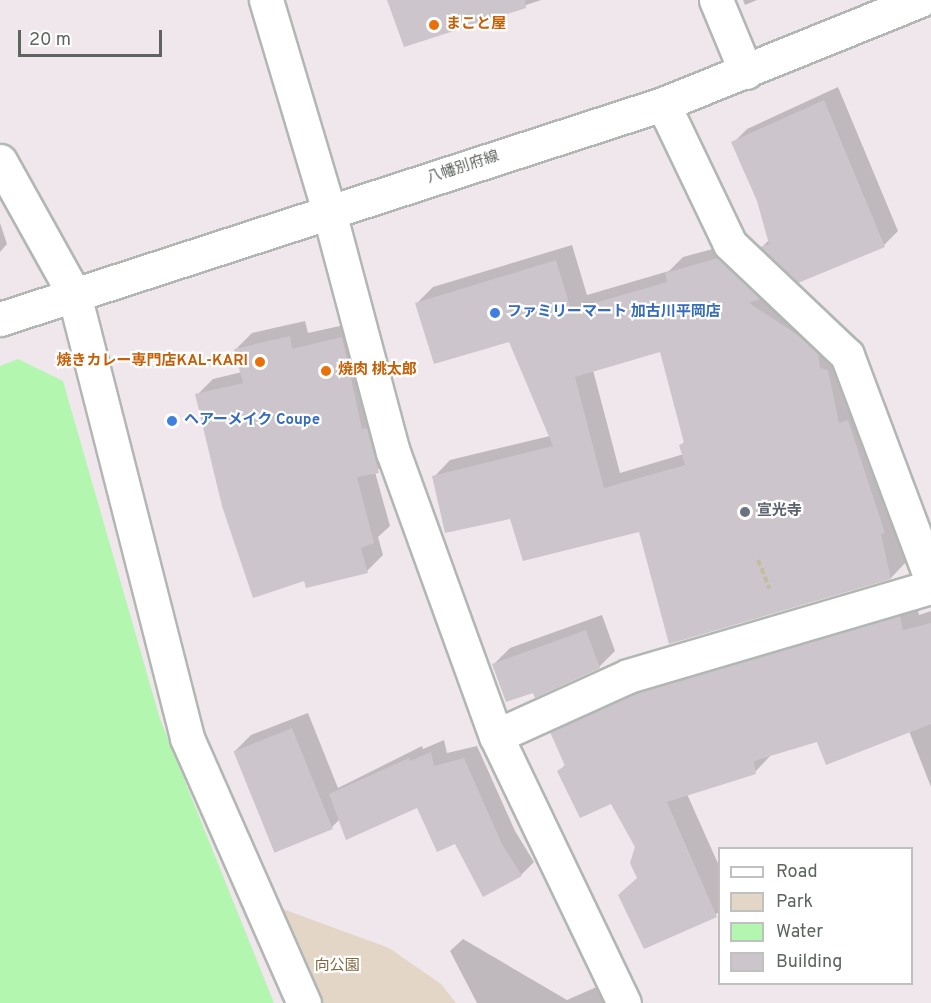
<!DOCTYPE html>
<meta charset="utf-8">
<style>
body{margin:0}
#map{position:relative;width:931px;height:1003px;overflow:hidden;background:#efe7ec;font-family:Overpass,"Noto Sans JP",sans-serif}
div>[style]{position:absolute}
.green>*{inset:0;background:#e3d6c6}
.water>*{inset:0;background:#b2f6b0}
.shadow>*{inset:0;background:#0003}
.building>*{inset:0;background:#ccc5cb;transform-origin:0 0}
.path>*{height:4px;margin-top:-2px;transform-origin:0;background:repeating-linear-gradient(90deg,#c3bda0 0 6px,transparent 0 9px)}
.roads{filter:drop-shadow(2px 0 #b2b7b3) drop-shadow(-2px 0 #b2b7b3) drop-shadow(0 2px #b2b7b3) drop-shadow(0 -2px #b2b7b3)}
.street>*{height:33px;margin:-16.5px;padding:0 16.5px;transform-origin:16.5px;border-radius:16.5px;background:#fff}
.secondary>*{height:33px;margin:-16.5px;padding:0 16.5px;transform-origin:16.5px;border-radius:16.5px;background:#fff}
.dots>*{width:16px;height:16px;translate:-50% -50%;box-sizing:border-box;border:3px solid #fff;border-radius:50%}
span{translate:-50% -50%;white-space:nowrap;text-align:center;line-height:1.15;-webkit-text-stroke:4.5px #fff;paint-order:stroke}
.food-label{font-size:15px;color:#c56008;font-weight:700}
.left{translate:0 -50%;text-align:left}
.right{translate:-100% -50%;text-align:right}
.street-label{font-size:15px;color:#5e655f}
.shop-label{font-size:15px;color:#366cbe;font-weight:700}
.worship-label{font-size:15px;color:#5b616d;font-weight:700}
.park-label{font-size:15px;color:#836740}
.legend{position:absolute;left:718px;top:847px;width:195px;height:138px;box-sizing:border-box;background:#fff;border:2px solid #bfc1bf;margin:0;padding:8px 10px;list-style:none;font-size:18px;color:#5e655f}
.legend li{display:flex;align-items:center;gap:12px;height:30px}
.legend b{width:30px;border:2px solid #bfc1bf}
.scale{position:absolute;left:18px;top:30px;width:144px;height:27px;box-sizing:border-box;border:3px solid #5e655f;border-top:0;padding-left:8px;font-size:18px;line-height:21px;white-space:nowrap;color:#5e655f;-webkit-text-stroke:4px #fff;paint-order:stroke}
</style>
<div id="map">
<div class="green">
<i style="clip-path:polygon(272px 905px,389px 948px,441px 984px,456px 1003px,313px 1003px)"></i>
</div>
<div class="water">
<i style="clip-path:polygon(18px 359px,63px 381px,160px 719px,274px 1003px,0 1003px,0 366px)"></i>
</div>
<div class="shadow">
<i style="clip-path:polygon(389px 0,541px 0,405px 46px)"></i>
<i style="clip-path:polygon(743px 0,757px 0,745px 5px)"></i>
<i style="clip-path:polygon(838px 87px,898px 231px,884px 245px,762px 247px,770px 239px,759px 200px,733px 143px,747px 129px)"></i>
<i style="clip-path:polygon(0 223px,7px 244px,0 252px)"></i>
<i style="clip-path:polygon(evenodd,735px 243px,815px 319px,898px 519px,907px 561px,891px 578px,640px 530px,511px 517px,434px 477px,450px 460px,550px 436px,510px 340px,417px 303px,433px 287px,572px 245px,587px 295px,669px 271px,683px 257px,735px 243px,661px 351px,685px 441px,681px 445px,684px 454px,620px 473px,593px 370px,661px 351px)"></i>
<i style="clip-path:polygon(305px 321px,308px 333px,358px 322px,394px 456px,375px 472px,390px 526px,378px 537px,383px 555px,367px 571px,197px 395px,213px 379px,242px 372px,236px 349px,252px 333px)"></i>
<i style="clip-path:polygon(916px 600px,919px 615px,931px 611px,931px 787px,909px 731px,818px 740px,772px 754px,755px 772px,687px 794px,720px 868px,720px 912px,645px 947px,637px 847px,612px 802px,559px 771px,566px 764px,552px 732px,569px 716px,653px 677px)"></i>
<i style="clip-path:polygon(602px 615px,615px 651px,599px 667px,533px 691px,494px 664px,510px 648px)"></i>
<i style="clip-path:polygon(308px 713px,338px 788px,422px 746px,423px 749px,444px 740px,447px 753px,477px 746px,515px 831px,534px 862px,521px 875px,455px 842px,418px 806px,340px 819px,331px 828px,235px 751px,251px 735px)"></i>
<i style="clip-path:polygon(463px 939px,567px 1000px,601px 985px,610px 1003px,477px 1003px,450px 951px)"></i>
</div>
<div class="building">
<i style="clip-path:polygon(387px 0,525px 0,526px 8px,404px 47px)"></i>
<i style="clip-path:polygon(824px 100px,885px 247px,798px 283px,760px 247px,769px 244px,757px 201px,731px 142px)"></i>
<i style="clip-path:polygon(evenodd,718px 258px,760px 299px,749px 303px,798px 335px,818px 353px,820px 368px,828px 370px,839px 423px,848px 420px,885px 533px,881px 534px,891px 579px,669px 644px,639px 532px,523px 561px,510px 519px,445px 533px,432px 476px,553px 446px,509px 342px,434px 364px,415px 303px,556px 260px,571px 310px,667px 282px,665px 273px,718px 258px,660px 352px,684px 443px,679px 445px,685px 465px,604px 488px,575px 377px,660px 352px)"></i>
<i style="clip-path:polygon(290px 336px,292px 349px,342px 337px,362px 429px,367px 428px,379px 473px,357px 477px,374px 543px,361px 548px,368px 573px,306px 588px,304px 581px,253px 598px,222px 506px,195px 394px,243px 383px,234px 349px)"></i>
<i style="clip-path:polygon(900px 616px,903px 630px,931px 623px,931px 724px,826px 765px,817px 742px,754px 761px,756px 774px,667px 802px,717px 917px,644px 949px,618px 895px,637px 878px,630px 863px,635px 847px,611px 804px,580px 818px,557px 771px,565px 766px,550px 732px,635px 694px)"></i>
<i style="clip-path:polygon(586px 630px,600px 668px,535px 698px,533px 693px,506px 702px,492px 664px)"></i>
<i style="left:292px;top:728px;width:109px;height:63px;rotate:68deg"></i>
<i style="clip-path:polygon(431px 752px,434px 766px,464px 758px,502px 844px,522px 876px,483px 897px,455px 844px,437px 852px,417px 808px,346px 840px,329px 794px,409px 758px,410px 761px)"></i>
</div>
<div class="path">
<i style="left:758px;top:560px;width:31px;rotate:68deg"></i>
</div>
<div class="roads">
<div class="street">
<i style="left:266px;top:0;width:221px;rotate:73.4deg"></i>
<i style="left:329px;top:212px;width:248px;rotate:75.1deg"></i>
<i style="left:393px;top:452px;width:302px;rotate:70.1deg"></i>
<i style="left:496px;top:736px;width:296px;rotate:64.4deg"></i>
<i style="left:716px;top:0;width:78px;rotate:67.4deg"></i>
<i style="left:663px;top:104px;width:155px;rotate:64.4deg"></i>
<i style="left:730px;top:244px;width:161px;rotate:43.5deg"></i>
<i style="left:847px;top:355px;width:238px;rotate:69.4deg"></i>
<i style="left:0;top:161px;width:152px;rotate:60.9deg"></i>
<i style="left:74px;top:294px;width:458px;rotate:75.7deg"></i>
<i style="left:187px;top:738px;width:290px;rotate:66.2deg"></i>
<i style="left:496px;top:736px;width:145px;rotate:-24.4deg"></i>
<i style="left:628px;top:676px;width:316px;rotate:-16.4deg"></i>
</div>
<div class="secondary">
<i style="left:0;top:319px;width:697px;rotate:-17.97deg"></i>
<i style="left:663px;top:104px;width:277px;rotate:-22deg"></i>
</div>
</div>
<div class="dots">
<i style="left:434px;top:25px;background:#e8710a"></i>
<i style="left:495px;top:313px;background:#3f7fe0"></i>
<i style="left:260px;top:362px;background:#e8710a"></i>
<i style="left:326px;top:371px;background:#e8710a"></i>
<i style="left:172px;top:421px;background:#3f7fe0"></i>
<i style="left:745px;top:512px;background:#6b7280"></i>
</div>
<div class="food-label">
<span class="left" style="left:446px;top:25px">まこと屋</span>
<span class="right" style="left:248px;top:362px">焼きカレー専門店KAL-KARI</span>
<span class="left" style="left:338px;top:371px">焼肉 桃太郎</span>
</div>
<div class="street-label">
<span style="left:463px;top:168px;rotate:-18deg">八幡別府線</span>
</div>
<div class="shop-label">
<span class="left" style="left:507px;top:313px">ファミリーマート 加古川平岡店</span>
<span class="left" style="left:184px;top:421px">ヘアーメイク Coupe</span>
</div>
<div class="worship-label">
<span class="left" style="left:757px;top:512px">宣光寺</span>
</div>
<div class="park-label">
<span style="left:337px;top:967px">向公園</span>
</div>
<ul class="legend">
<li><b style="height:8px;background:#fff"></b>Road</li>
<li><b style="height:16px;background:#e3d6c6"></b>Park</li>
<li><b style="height:16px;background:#b2f6b0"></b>Water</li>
<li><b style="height:16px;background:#ccc5cb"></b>Building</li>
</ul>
<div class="scale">20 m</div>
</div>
